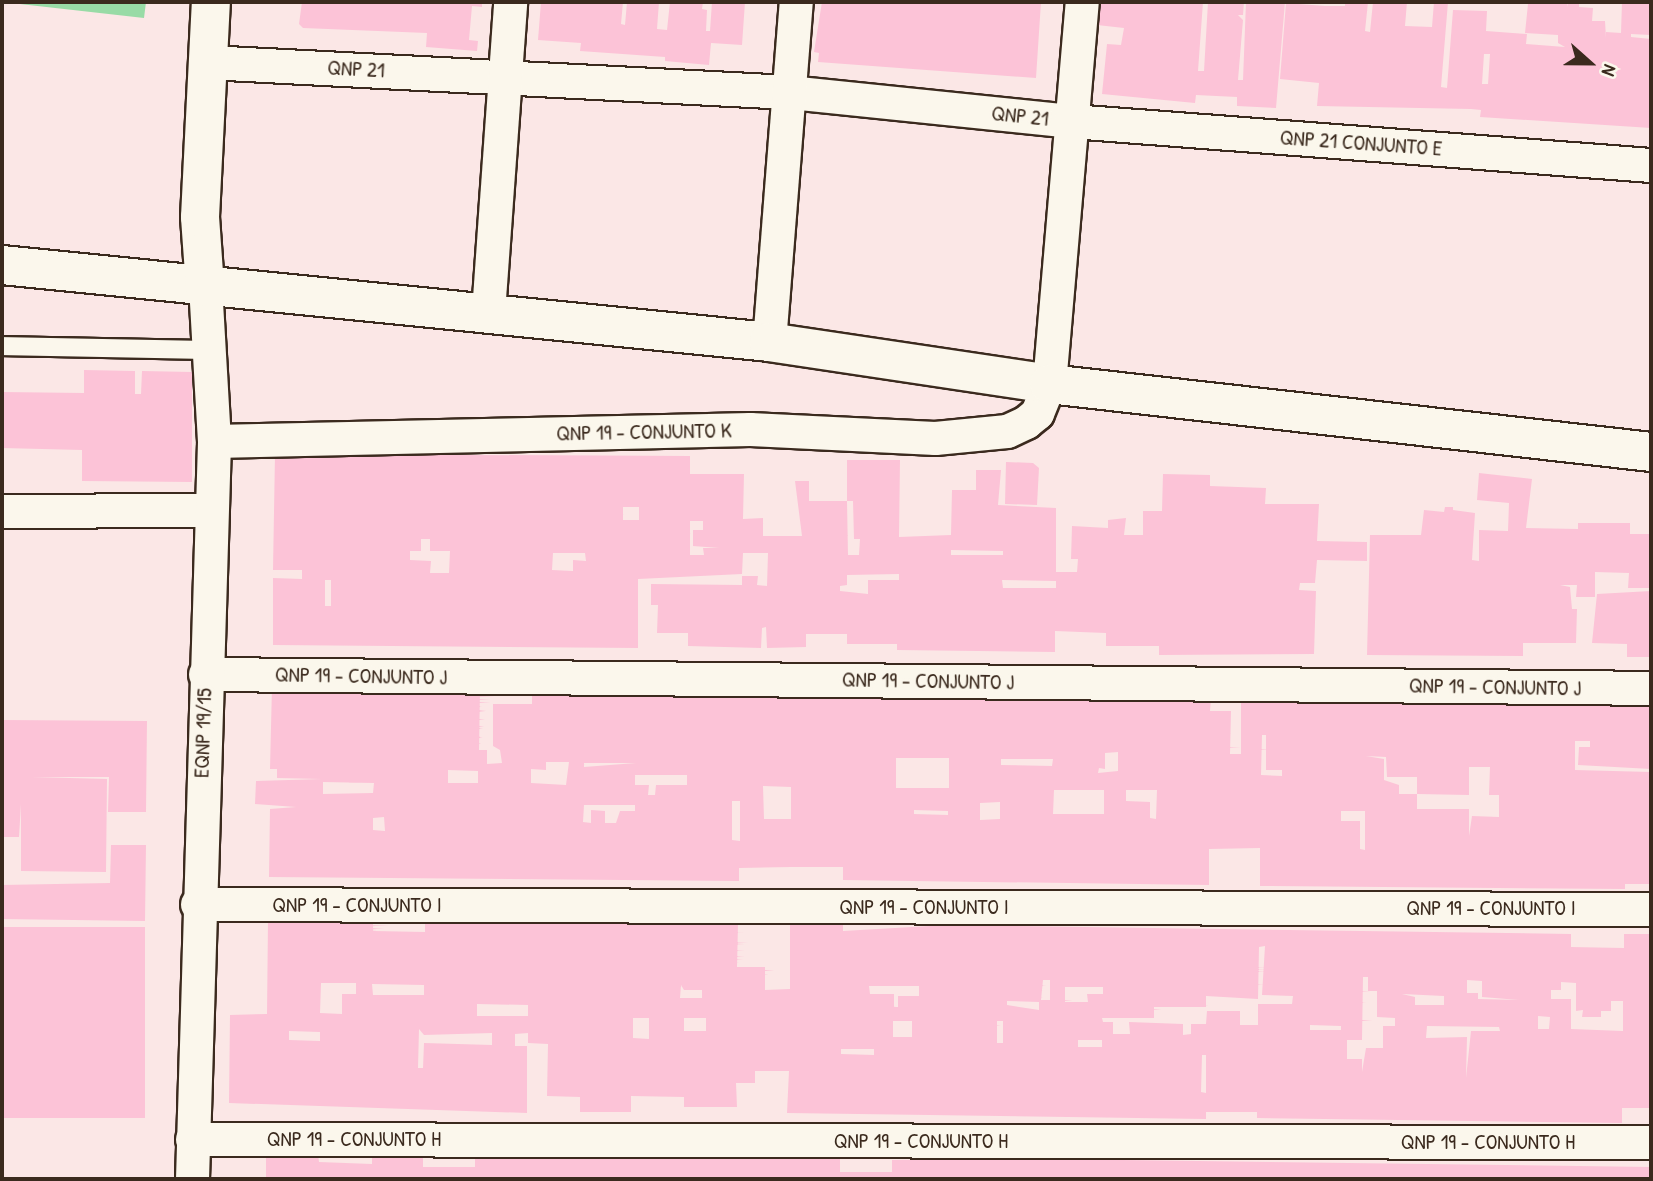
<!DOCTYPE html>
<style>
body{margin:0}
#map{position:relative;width:1653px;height:1181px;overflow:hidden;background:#fbe7e6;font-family:"Patrick Hand",sans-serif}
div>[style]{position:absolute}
.green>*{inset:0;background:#98dba6}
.building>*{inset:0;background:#fcc3d7;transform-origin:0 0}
.roads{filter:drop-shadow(2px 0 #3b2a1e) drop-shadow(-2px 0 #3b2a1e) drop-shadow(0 2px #3b2a1e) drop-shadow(0 -2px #3b2a1e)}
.service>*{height:18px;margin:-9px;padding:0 9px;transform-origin:9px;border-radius:9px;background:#fbf7ec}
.minor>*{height:33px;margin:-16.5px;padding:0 16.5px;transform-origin:16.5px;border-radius:16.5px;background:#fbf7ec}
.tertiary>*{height:38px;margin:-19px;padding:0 19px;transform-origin:19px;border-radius:19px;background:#fbf7ec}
span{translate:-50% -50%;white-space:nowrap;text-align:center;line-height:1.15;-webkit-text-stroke:6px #fbf7ec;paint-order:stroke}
.street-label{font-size:21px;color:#3b2a1e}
.frame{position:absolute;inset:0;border:4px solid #3b2a1e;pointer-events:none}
.north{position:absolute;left:1555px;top:28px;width:70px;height:70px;-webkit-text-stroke:5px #fbf7ec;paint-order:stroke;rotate:111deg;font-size:19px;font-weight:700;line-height:28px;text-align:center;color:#3b2a1e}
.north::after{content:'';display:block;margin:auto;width:24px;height:32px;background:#3b2a1e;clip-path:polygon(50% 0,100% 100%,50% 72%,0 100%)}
</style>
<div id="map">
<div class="green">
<i style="clip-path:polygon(2px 2px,146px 2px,144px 18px)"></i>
</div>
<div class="building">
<i style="clip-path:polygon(302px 2px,482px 2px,482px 7px,472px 6px,469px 40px,478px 41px,477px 51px,426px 47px,427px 33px,303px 28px,299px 24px)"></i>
<i style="clip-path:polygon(541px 2px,623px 2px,621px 24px,625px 25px,627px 2px,659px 2px,657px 29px,667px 30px,670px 2px,703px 2px,702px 9px,707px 10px,706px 31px,710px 31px,712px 2px,745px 2px,742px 45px,711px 43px,709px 65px,665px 61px,665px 57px,580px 51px,581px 43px,538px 40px)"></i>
<i style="clip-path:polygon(822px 2px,1041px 2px,1036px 78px,818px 62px,819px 53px,814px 52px)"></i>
<i style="clip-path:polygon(1099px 2px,1203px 2px,1198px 71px,1204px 71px,1208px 2px,1244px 2px,1243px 15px,1238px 15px,1243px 20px,1238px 80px,1243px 80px,1246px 2px,1285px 2px,1276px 108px,1237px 106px,1237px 97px,1196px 95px,1195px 103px,1102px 94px,1107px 44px,1121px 45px,1124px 28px,1097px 25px)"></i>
<i style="clip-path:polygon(evenodd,1345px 2px,1368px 2px,1365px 31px,1370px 32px,1373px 2px,1407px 2px,1405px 26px,1432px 27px,1434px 2px,1448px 2px,1441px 87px,1447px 88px,1453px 10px,1487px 11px,1486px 31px,1527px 34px,1526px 44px,1565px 47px,1558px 43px,1558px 35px,1525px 33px,1528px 4px,1519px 2px,1567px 2px,1568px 7px,1568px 2px,1579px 2px,1579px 7px,1593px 8px,1592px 21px,1605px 21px,1606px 38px,1606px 32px,1621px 33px,1622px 2px,1651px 2px,1651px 35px,1631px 34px,1631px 37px,1651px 39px,1651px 128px,1480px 117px,1481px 110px,1471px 109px,1317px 106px,1319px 83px,1280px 79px,1286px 3px,1325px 6px,1345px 6px,1345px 2px,1484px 54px,1490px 54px,1488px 84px,1482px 84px,1484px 54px)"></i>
<i style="clip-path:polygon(84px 370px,135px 371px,135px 394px,141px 394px,142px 371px,192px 372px,192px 482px,82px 481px,82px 450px,2px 448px,2px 392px,84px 393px)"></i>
<i style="clip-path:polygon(evenodd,275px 454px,690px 456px,690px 474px,744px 474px,743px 519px,763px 518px,763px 536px,802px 536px,795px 481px,809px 481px,809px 501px,847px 501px,848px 555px,859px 555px,860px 539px,854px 539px,853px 501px,847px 501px,847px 460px,900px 460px,899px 537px,951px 535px,952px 490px,976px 490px,976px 470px,1001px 470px,998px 505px,1056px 508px,1056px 572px,1077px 572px,1078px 559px,1071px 559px,1072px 526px,1108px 528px,1108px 520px,1126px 518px,1124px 535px,1143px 535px,1143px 511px,1162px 511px,1163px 474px,1210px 475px,1210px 486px,1266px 488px,1265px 504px,1319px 504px,1317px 541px,1367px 542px,1367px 561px,1317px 560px,1315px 583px,1300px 583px,1299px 590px,1316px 591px,1314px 654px,1159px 655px,1159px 646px,1106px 646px,1106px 633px,1055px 631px,1055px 652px,897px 650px,897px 644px,847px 644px,847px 634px,806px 634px,806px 647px,767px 648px,766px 627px,762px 628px,761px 648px,688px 646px,688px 633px,657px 633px,658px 605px,651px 605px,651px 584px,742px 585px,742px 576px,758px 576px,757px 585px,767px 586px,768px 553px,743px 553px,742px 574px,638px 579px,638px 648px,273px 645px,273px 578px,302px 579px,302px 570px,273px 570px,275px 454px,623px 507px,639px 507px,639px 520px,623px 520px,623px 507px,275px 454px,690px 521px,703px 521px,703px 530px,693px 530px,693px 546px,719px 548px,703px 548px,704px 555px,690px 555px,690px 521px,275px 454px,421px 539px,430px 539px,430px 551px,450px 551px,449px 573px,430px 573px,431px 561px,410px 560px,410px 551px,421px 551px,421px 539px,275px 454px,951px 550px,1003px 551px,1003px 555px,951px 555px,951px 550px,275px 454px,553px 553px,585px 553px,586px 561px,573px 560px,573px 571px,552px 570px,553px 553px,275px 454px,899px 574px,899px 580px,868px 580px,868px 594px,840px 591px,840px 586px,847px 585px,847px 575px,899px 574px,275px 454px,325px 580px,331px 580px,331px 606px,325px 606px,325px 580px,275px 454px,1002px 580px,1056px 581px,1056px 588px,1003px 588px,1002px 580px)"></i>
<i style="clip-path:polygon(1006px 462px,1033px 463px,1039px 468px,1037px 505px,1005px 504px)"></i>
<i style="clip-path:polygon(1479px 473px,1532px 479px,1526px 528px,1578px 529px,1578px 523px,1630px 523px,1630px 534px,1651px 534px,1651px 588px,1628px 588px,1629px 573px,1595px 572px,1595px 597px,1576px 597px,1577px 585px,1560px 585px,1570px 587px,1572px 609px,1577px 609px,1576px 643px,1523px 643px,1523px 656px,1367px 655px,1370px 535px,1421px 535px,1424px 510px,1444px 512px,1445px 507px,1453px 507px,1453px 510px,1475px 513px,1472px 560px,1479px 561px,1479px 530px,1508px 531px,1509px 503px,1477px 500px)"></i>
<i style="clip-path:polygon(1651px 591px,1651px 657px,1627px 657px,1627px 644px,1592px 643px,1597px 594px)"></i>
<i style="clip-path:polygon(evenodd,272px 686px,480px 688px,479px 750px,487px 750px,487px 764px,502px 763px,500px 750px,493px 746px,493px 704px,532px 704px,532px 690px,1211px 698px,1210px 711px,1231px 711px,1230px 754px,1241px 754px,1241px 700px,1651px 703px,1651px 769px,1578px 765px,1579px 747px,1590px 747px,1590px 741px,1575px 741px,1575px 770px,1651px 772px,1651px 884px,1625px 884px,1625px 889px,1260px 886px,1260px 848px,1209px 849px,1209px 885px,843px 880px,843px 867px,791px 867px,739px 868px,739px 881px,269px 877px,270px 809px,296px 807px,255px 804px,256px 781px,322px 779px,277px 778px,277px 769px,270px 769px,272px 686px,1262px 735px,1266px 735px,1266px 770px,1282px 770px,1282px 776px,1261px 775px,1262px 735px,272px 686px,1118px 752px,1118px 771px,1098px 773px,1099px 768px,1105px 769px,1105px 753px,1118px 752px,272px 686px,1366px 756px,1386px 757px,1387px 777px,1417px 777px,1417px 794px,1469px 795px,1469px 767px,1490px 767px,1489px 795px,1499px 795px,1499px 817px,1472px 816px,1469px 836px,1469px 809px,1417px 809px,1417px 794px,1399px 794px,1399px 785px,1384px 780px,1384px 759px,1366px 756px,272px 686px,896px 758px,949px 758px,949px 788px,896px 788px,896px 758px,272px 686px,1001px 759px,1053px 759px,1052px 766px,1001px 765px,1001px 759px,272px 686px,546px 762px,569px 762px,566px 785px,531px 783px,531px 769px,546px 770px,546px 762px,272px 686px,584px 763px,636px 763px,584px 767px,584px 763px,272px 686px,448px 770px,478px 771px,478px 783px,448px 783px,448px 770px,272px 686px,635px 775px,687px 775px,687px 785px,656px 785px,655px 795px,648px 795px,649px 785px,635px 785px,635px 775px,272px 686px,323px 782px,374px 783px,373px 793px,323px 794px,323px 782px,272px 686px,763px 786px,791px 787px,791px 819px,764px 819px,763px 786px,272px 686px,1054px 790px,1104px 790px,1104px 814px,1053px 814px,1054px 790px,272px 686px,1126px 790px,1157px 790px,1156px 819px,1150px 818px,1150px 802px,1126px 801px,1126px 790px,272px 686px,732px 801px,740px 801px,740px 841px,732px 840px,732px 801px,272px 686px,1000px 802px,1000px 819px,980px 820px,980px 803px,1000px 802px,272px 686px,584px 805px,635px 805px,635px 811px,620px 811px,616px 823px,605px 823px,605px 811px,591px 810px,591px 823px,583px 822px,584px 805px,272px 686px,914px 810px,948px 811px,948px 815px,914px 814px,914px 810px,272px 686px,1341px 811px,1365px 811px,1365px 850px,1360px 849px,1360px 821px,1341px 821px,1341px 811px,272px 686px,384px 817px,385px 831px,373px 830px,373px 818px,384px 817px)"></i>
<i style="clip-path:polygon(2px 720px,147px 721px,146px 812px,108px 812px,109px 777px,32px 777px,107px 779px,106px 872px,21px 871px,21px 804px,19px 837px,2px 837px)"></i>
<i style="clip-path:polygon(111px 845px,146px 845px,145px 921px,2px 919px,2px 885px,110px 883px)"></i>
<i style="clip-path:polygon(evenodd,268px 920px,373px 920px,373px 931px,425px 932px,425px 922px,738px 924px,737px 967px,765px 967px,765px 990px,790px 989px,790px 923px,843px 924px,843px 931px,947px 925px,1571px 934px,1571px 947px,1624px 948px,1624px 934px,1651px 934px,1651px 1108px,1622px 1108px,1622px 1123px,1257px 1118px,1257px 1112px,1206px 1112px,1206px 1119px,787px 1113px,789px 1071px,755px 1071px,755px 1083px,736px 1083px,737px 1107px,684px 1107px,684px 1097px,631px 1096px,631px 1112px,580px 1112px,580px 1097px,547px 1096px,548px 1044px,528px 1043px,528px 1033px,515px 1034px,515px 1046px,527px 1046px,527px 1113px,229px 1103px,230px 1015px,267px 1014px,268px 920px,1265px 946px,1262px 995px,1293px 996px,1292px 1004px,1258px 1004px,1258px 1025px,1240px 1025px,1240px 1011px,1207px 1011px,1206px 1024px,1191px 1024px,1191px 1034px,1183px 1035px,1183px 1024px,1129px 1022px,1130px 1034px,1113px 1034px,1113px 1022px,1103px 1022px,1102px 1018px,1154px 1018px,1154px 1007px,1206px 1007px,1206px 996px,1258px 999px,1259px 947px,1265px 946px,268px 920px,1363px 977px,1368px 977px,1368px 991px,1377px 991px,1377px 1017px,1395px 1018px,1395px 1026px,1383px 1026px,1383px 1048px,1366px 1048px,1362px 1072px,1362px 1059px,1347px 1059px,1347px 1040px,1362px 1040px,1363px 977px,268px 920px,1043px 980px,1050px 980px,1050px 1000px,1041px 1000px,1043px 980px,268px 920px,1467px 980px,1482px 981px,1482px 997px,1519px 1000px,1478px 999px,1478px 993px,1467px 993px,1467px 980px,268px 920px,1561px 982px,1576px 983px,1576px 1011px,1583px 1010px,1582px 1017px,1601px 1017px,1601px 1011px,1611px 1011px,1611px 1001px,1623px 1001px,1623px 1031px,1571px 1029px,1571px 999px,1551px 999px,1551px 990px,1561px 990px,1561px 982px,268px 920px,321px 983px,356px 983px,356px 994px,342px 994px,342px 1014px,320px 1013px,321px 983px,268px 920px,372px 984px,424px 985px,424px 995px,373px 995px,372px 984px,268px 920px,681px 985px,684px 990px,702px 990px,702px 998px,680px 998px,681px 985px,268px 920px,869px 986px,919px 986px,919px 996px,898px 996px,898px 1007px,894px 1007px,894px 994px,870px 994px,869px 986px,268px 920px,1065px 987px,1103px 987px,1103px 994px,1087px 994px,1088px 1002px,1065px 1002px,1065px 987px,268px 920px,1402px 994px,1444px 996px,1444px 1005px,1415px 1005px,1415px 997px,1402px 994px,268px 920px,1007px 1001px,1039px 1002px,1039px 1010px,1007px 1005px,1007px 1001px,268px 920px,477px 1004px,528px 1005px,528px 1016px,477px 1016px,477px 1004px,268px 920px,1538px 1016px,1550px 1017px,1549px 1029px,1538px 1029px,1538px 1016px,268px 920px,633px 1018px,649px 1018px,649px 1039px,633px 1038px,633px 1018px,268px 920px,684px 1018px,706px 1018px,706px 1031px,684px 1031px,684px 1018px,268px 920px,893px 1021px,912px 1021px,912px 1037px,893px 1037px,893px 1021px,268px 920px,997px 1021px,1003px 1021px,1003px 1043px,997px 1043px,997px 1021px,268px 920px,1310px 1025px,1341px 1026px,1341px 1030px,1310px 1030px,1310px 1025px,268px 920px,1427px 1026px,1499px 1027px,1500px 1031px,1471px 1031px,1466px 1078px,1467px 1037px,1426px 1038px,1427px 1026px,268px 920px,419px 1029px,424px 1035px,492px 1033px,492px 1045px,424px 1043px,423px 1068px,418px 1068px,419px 1029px,268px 920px,289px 1031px,320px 1032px,320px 1041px,289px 1040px,289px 1031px,268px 920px,1078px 1040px,1102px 1040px,1102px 1047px,1078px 1047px,1078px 1040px,268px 920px,841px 1049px,874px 1049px,874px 1055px,841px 1054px,841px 1049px,268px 920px,1202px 1055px,1206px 1055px,1206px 1093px,1201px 1092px,1202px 1055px)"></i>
<i style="left:2px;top:927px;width:143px;height:191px"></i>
<i style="clip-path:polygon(372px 1152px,423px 1155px,423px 1167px,475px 1167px,475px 1155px,840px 1157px,840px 1172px,892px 1172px,892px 1160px,1048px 1159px,1651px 1167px,1651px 1179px,266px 1179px,266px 1153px,318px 1154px,319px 1162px,372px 1164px)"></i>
</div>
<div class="roads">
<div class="service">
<i style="left:2px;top:346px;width:209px;rotate:1.1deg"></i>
</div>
<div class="minor">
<i style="left:207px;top:62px;width:584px;rotate:2.95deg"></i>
<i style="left:790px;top:92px;width:282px;rotate:5.9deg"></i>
<i style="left:1071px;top:121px;width:582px;rotate:4.34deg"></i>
<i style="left:488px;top:312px;width:311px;rotate:-85.9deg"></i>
<i style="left:769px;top:342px;width:341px;rotate:-85.5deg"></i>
<i style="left:214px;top:441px;width:536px;rotate:-1.28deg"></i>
<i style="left:750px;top:429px;width:185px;rotate:2.8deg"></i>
<i style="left:935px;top:438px;width:72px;rotate:-5.6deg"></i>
<i style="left:1007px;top:431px;width:21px;rotate:-25deg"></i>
<i style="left:1026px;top:422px;width:14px;rotate:-39deg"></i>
<i style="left:1037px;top:413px;width:31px;rotate:-68deg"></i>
<i style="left:1049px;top:384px;width:383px;rotate:-85.1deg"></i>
<i style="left:2px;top:511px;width:208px;rotate:-0.3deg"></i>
<i style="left:205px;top:674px;width:1446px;rotate:0.55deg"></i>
<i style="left:197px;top:904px;width:1454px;rotate:0.2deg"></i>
<i style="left:192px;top:1139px;width:1459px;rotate:0.12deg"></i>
<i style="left:192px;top:1179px;width:738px;rotate:-88.29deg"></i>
<i style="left:214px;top:441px;width:154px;rotate:-93.3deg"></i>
</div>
<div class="tertiary">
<i style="left:2px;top:265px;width:771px;rotate:5.73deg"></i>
<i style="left:769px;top:342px;width:283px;rotate:8.5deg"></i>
<i style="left:1049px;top:384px;width:606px;rotate:6.44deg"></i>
<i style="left:205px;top:287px;width:70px;rotate:-94.1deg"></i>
<i style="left:200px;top:217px;width:215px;rotate:-87.1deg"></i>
</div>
</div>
<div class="street-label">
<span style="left:356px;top:69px;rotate:3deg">QNP 21</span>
<span style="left:1020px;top:116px;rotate:6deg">QNP 21</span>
<span style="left:1361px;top:143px;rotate:4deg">QNP 21 CONJUNTO E</span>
<span style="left:644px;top:432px;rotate:-1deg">QNP 19 - CONJUNTO K</span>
<span style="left:361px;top:676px;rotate:1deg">QNP 19 - CONJUNTO J</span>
<span style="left:928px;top:681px;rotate:1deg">QNP 19 - CONJUNTO J</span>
<span style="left:1495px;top:687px;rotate:1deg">QNP 19 - CONJUNTO J</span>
<span style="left:203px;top:733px;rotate:-88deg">EQNP 19/15</span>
<span style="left:357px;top:905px">QNP 19 - CONJUNTO I</span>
<span style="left:924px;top:907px">QNP 19 - CONJUNTO I</span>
<span style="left:1491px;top:908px">QNP 19 - CONJUNTO I</span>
<span style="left:354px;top:1139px">QNP 19 - CONJUNTO H</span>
<span style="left:921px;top:1141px">QNP 19 - CONJUNTO H</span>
<span style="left:1488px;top:1142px">QNP 19 - CONJUNTO H</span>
</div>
<div class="frame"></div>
<div class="north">N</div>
</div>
